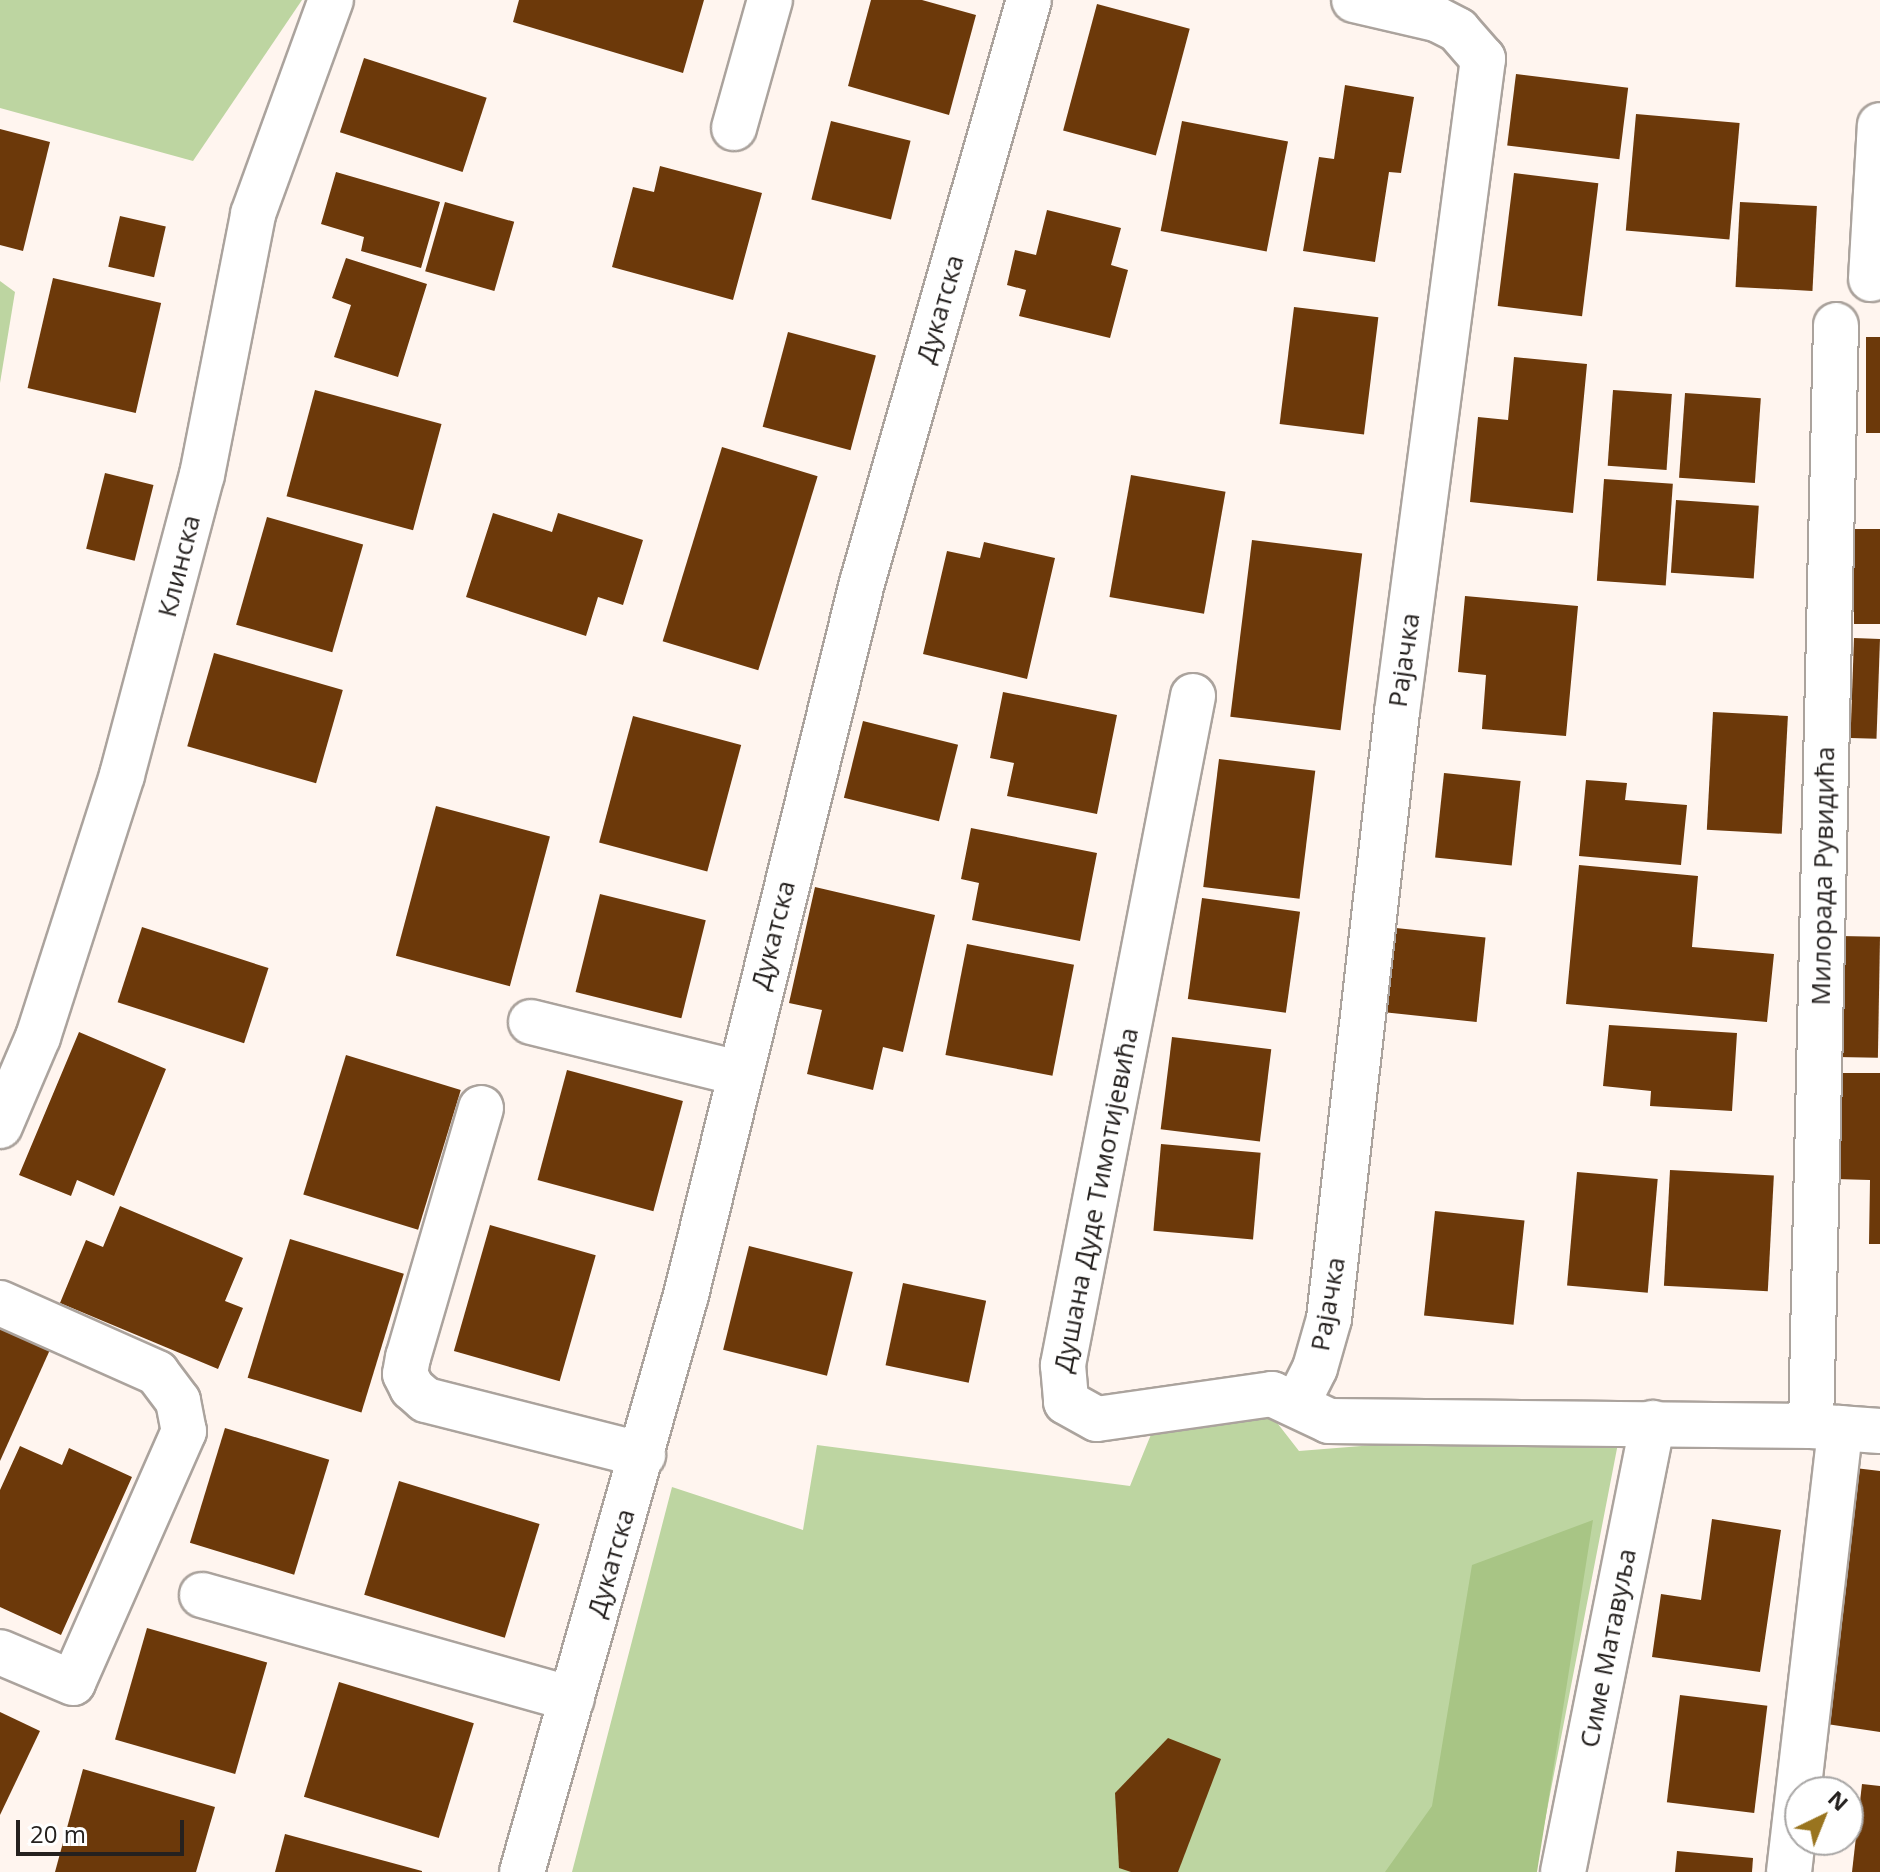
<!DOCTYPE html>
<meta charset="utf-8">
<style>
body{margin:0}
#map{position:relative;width:1880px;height:1872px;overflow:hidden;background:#fff5ef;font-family:"Open Sans",sans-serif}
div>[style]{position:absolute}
.green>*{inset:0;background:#bdd5a1}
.forest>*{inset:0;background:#a8c585}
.building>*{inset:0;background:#6c390a;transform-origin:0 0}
.roads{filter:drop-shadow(2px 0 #aba39d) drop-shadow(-2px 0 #aba39d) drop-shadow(0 2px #aba39d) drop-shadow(0 -2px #aba39d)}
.minor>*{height:44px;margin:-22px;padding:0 22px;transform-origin:22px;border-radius:22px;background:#fff}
span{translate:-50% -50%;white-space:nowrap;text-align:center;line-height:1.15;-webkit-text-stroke:8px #fff;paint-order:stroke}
.street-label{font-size:26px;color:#25211f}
.north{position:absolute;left:1784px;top:1776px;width:80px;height:80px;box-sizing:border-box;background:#fff;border:2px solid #a8a6a5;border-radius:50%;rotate:43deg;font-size:22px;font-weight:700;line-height:32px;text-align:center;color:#25211f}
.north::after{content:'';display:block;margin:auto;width:28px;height:36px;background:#99741f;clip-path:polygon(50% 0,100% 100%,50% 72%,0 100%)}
.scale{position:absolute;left:16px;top:1820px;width:168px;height:36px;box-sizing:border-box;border:4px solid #25211f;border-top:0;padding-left:10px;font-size:24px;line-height:28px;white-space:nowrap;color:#25211f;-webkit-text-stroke:6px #fff;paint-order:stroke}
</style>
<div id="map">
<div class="green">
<i style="clip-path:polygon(0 0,302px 0,193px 161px,0 108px)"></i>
<i style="clip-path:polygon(0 281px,15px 292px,0 383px)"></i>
<i style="clip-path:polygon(1271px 1415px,1299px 1451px,1474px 1437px,1620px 1433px,1535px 1872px,572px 1872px,672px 1487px,803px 1530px,817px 1445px,1130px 1486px,1152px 1432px)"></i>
</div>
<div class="forest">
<i style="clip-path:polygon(1593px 1520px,1537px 1872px,1385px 1872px,1432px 1806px,1472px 1565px)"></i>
</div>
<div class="building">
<i style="clip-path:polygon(519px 0,704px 0,683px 73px,513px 22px)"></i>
<i style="clip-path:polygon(871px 0,922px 0,976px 15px,949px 115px,848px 86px)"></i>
<i style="left:1097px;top:4px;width:96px;height:131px;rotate:15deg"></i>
<i style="left:364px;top:58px;width:129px;height:78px;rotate:18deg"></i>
<i style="left:1516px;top:74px;width:113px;height:72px;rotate:7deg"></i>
<i style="clip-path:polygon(1345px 85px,1414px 97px,1401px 173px,1389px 172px,1375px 262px,1303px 251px,1319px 157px,1334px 159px)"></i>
<i style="left:1636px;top:114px;width:104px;height:117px;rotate:5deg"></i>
<i style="left:831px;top:121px;width:82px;height:81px;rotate:14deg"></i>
<i style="left:1182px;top:121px;width:108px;height:112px;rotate:11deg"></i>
<i style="clip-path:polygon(0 129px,50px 142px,23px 251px,0 245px)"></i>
<i style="clip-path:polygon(660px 166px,762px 193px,733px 300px,612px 267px,633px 187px,654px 192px)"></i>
<i style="clip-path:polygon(336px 172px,440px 202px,421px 268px,361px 251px,364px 237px,321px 224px)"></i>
<i style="left:1514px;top:173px;width:85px;height:134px;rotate:7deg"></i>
<i style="left:445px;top:202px;width:72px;height:72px;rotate:16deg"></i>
<i style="left:1740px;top:202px;width:77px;height:85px;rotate:3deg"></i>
<i style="clip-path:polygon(1047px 210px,1121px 228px,1111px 265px,1128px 270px,1110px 338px,1019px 316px,1026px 290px,1007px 285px,1015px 250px,1036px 255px)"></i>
<i style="left:120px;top:216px;width:47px;height:52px;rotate:13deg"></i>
<i style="clip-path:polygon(346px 258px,427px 284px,398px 377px,334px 357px,351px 305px,332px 298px)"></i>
<i style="left:53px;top:278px;width:111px;height:113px;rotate:13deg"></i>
<i style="left:1294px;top:307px;width:85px;height:118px;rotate:7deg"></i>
<i style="left:788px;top:332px;width:91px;height:98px;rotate:15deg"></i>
<i style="left:1866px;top:337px;width:14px;height:96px"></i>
<i style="clip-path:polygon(1514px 357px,1587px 364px,1573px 513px,1470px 502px,1478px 417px,1508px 420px)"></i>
<i style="left:315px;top:390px;width:131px;height:110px;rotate:15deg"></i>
<i style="left:1613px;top:390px;width:59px;height:76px;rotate:4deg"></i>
<i style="left:1685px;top:393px;width:76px;height:85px;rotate:4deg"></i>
<i style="left:722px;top:447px;width:100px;height:203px;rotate:17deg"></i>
<i style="left:105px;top:473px;width:50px;height:78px;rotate:14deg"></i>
<i style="left:1131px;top:475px;width:96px;height:124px;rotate:10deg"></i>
<i style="left:1604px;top:479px;width:69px;height:102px;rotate:4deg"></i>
<i style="left:1676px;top:500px;width:83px;height:73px;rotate:4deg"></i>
<i style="clip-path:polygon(493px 513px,552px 532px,558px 513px,643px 540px,623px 605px,598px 597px,586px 636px,466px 597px)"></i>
<i style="left:267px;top:517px;width:100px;height:112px;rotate:16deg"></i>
<i style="left:1854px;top:529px;width:26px;height:95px"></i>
<i style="left:1252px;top:540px;width:111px;height:178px;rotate:7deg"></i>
<i style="clip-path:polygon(984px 542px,1055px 558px,1027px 679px,923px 654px,947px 551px,980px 558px)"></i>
<i style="clip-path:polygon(1465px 596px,1578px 606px,1566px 736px,1482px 729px,1486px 675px,1458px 672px)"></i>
<i style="left:1854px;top:638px;width:26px;height:100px;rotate:2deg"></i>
<i style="left:214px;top:653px;width:134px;height:97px;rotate:16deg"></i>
<i style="clip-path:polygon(1003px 692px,1117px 715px,1097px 814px,1007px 796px,1014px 763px,990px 758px)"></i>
<i style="left:1713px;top:712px;width:75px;height:118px;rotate:3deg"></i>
<i style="left:633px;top:716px;width:112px;height:131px;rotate:15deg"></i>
<i style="left:863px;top:721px;width:98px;height:79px;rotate:14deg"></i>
<i style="left:1219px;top:759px;width:97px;height:129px;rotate:7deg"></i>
<i style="left:1444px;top:773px;width:77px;height:85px;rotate:6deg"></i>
<i style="clip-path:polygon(1586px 780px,1627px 783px,1625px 800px,1687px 805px,1681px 865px,1579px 856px)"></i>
<i style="left:436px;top:806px;width:118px;height:155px;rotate:15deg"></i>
<i style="clip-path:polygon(971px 828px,1097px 853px,1080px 941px,972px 920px,979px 883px,961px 879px)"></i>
<i style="clip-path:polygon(1579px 865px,1698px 876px,1692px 947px,1774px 954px,1767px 1022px,1566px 1004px)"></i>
<i style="clip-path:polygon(815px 887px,935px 915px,903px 1052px,883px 1047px,873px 1090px,807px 1074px,822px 1010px,789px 1003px)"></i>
<i style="left:600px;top:894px;width:109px;height:101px;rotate:14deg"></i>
<i style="left:1202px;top:898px;width:99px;height:102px;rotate:8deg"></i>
<i style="left:142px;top:927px;width:133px;height:79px;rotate:18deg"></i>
<i style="left:1396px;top:928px;width:90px;height:85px;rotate:6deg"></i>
<i style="left:1840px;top:936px;width:40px;height:121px;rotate:1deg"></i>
<i style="left:967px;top:944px;width:109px;height:113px;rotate:11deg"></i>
<i style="clip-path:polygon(1609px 1025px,1737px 1033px,1732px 1111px,1650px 1106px,1651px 1091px,1603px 1086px)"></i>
<i style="clip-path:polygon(79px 1032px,166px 1069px,114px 1196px,77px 1180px,71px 1196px,19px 1175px)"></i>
<i style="left:1172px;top:1037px;width:100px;height:93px;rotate:7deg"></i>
<i style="left:346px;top:1055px;width:120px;height:146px;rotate:17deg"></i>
<i style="left:567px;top:1070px;width:120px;height:114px;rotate:15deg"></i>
<i style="clip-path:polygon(1836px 1073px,1880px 1073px,1880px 1244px,1869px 1244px,1870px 1180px,1835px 1179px)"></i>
<i style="left:1161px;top:1144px;width:100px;height:87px;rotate:5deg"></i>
<i style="left:1670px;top:1170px;width:104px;height:116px;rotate:3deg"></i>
<i style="left:1577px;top:1172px;width:81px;height:114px;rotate:5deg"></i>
<i style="clip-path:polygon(120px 1206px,243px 1258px,225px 1301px,243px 1308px,218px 1369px,60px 1303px,86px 1240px,103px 1247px)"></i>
<i style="left:1435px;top:1211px;width:90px;height:105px;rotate:6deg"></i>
<i style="left:490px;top:1225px;width:110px;height:131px;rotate:16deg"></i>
<i style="left:290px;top:1239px;width:119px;height:145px;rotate:17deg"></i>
<i style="left:749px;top:1246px;width:107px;height:107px;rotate:14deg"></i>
<i style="left:903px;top:1283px;width:85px;height:84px;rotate:12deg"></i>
<i style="clip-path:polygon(0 1319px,53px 1343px,0 1461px)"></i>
<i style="left:225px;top:1428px;width:109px;height:120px;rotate:17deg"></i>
<i style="clip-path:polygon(20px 1446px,62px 1465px,69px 1448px,132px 1477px,61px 1635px,0 1607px,0 1490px)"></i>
<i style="clip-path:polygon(1855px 1468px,1880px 1471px,1880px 1732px,1820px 1723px)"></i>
<i style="left:399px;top:1481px;width:147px;height:119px;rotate:17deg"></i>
<i style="clip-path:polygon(1712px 1519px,1781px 1530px,1760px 1672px,1652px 1657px,1661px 1594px,1701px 1600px)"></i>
<i style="left:147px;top:1628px;width:125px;height:116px;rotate:16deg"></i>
<i style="left:339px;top:1682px;width:141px;height:120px;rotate:17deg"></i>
<i style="left:1680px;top:1695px;width:88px;height:108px;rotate:7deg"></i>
<i style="clip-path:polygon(0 1712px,40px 1731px,0 1815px)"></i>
<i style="clip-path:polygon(1168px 1738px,1221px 1759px,1178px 1872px,1131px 1872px,1119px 1868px,1115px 1793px)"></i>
<i style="clip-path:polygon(83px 1769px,215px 1807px,196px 1872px,55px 1872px)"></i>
<i style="clip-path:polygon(1862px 1784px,1880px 1786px,1880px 1872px,1852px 1872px)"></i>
<i style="clip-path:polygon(285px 1834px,422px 1871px,422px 1872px,275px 1872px)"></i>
<i style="clip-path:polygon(1677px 1851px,1753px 1858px,1752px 1872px,1675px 1872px)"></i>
</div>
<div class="roads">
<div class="minor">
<i style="left:734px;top:128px;width:133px;rotate:-74.3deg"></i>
<i style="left:1871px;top:279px;width:154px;rotate:-86.7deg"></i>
<i style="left:1193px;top:696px;width:682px;rotate:101deg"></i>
<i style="left:1063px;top:1365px;width:37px;rotate:85deg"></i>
<i style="left:1066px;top:1402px;width:35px;rotate:29deg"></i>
<i style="left:1097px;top:1419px;width:177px;rotate:-8.1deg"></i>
<i style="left:1272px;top:1394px;width:63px;rotate:25.3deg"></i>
<i style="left:1329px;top:1421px;width:482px;rotate:0.6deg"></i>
<i style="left:1811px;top:1426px;width:69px;rotate:4.1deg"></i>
<i style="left:531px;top:1022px;width:214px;rotate:13.8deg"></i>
<i style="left:481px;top:1108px;width:259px;rotate:106.3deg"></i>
<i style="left:408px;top:1357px;width:17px;rotate:100deg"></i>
<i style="left:405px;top:1374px;width:16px;rotate:63deg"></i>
<i style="left:412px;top:1388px;width:18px;rotate:41deg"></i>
<i style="left:426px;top:1400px;width:224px;rotate:14.2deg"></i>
<i style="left:0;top:1126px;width:97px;rotate:-66.9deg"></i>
<i style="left:38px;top:1037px;width:275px;rotate:-72.2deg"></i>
<i style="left:122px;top:775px;width:310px;rotate:-75.1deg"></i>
<i style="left:202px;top:475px;width:266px;rotate:-78.9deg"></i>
<i style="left:253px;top:214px;width:228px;rotate:-70deg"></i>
<i style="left:0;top:1303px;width:172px;rotate:24deg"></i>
<i style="left:157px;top:1373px;width:35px;rotate:53deg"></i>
<i style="left:178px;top:1401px;width:31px;rotate:79deg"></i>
<i style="left:184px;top:1431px;width:275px;rotate:113.8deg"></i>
<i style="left:73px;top:1683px;width:79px;rotate:-157deg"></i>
<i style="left:1297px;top:1404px;width:40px;rotate:-63.4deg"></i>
<i style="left:1315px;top:1368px;width:51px;rotate:-74.1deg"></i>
<i style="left:1329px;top:1319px;width:611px;rotate:-83.61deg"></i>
<i style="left:1397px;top:712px;width:659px;rotate:-82.5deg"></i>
<i style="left:1483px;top:59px;width:38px;rotate:-131deg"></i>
<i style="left:1458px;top:30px;width:25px;rotate:-153deg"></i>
<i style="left:1436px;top:19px;width:84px;rotate:-167deg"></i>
<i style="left:1811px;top:1426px;width:1101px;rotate:-88.7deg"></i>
<i style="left:202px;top:1595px;width:384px;rotate:15.7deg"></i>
<i style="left:522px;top:1872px;width:600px;rotate:-74.13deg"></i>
<i style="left:686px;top:1295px;width:733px;rotate:-76.12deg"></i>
<i style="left:862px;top:583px;width:606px;rotate:-74.02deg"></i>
<i style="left:1563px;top:1872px;width:458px;rotate:-78.7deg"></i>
<i style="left:1789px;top:1872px;width:447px;rotate:-83.4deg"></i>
</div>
</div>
<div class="street-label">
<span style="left:940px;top:309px;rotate:-74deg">Дукатска</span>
<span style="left:179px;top:566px;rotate:-76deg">Клинска</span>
<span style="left:1404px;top:660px;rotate:-82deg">Рајачка</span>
<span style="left:1823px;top:876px;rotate:-89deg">Милорада Рувидића</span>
<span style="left:773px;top:935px;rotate:-76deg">Дукатска</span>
<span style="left:1096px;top:1200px;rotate:-79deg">Душана Дуде Тимотијевића</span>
<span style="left:1328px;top:1304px;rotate:-80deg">Рајачка</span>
<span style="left:611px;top:1563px;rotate:-74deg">Дукатска</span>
<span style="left:1608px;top:1648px;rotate:-79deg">Симе Матавуља</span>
</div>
<div class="north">N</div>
<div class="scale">20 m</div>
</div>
